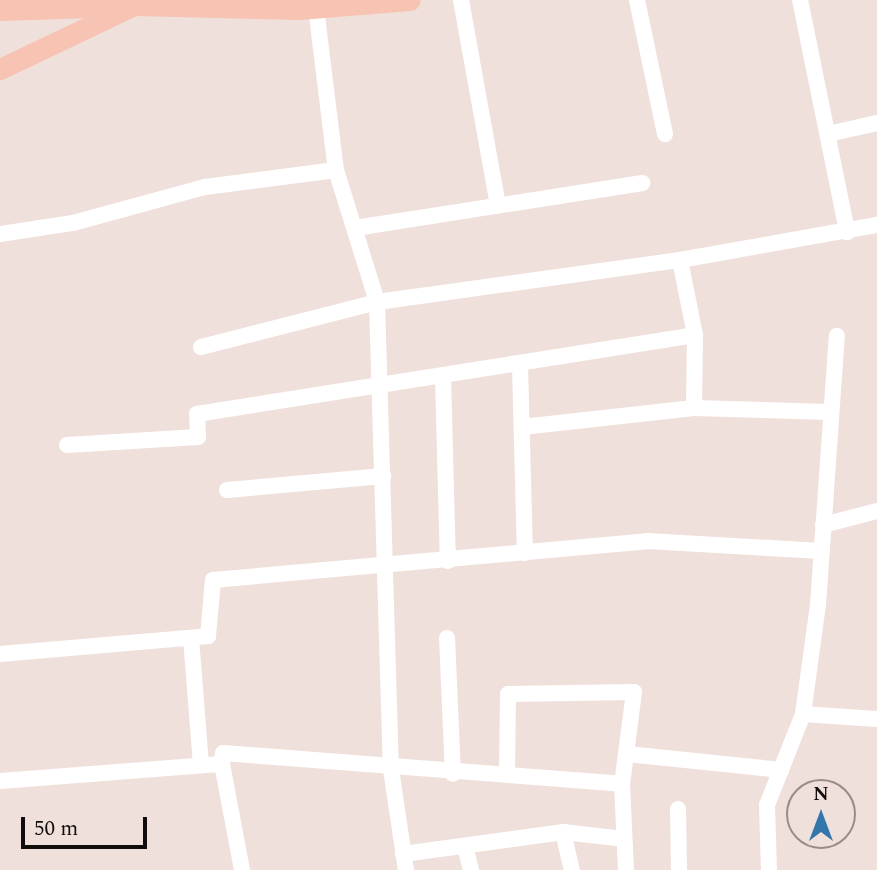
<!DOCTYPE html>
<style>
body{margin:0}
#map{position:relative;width:877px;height:870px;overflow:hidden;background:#f0e0db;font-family:Spectral,serif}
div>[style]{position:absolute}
.minor>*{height:16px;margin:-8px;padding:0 8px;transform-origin:8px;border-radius:8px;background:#fff}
.major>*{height:21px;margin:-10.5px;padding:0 10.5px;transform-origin:10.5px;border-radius:10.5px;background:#f7c4b3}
span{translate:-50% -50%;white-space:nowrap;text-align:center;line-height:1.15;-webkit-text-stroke:5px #f0e0db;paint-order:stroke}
.north{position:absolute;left:786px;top:779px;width:70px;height:70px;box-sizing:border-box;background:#f0e0db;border:2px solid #978c88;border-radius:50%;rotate:0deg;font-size:19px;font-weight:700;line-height:28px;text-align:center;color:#120d0c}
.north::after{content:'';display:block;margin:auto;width:24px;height:32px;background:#3376ac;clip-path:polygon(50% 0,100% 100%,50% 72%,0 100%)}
.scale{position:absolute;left:21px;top:817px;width:126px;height:32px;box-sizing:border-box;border:4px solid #120d0c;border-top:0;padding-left:9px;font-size:21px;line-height:24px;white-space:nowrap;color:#120d0c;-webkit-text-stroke:5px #f0e0db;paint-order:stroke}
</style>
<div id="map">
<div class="minor">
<i style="left:461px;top:0;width:209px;rotate:79.8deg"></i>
<i style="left:637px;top:0;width:137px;rotate:78.2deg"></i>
<i style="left:800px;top:0;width:237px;rotate:78.5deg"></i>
<i style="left:316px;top:8px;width:163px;rotate:83deg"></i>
<i style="left:336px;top:170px;width:138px;rotate:72.7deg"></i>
<i style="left:377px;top:302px;width:306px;rotate:-7.9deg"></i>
<i style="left:680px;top:260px;width:200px;rotate:-10.1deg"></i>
<i style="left:828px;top:134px;width:50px;rotate:-12.7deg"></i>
<i style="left:355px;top:228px;width:291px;rotate:-8.9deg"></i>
<i style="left:0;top:234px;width:74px;rotate:-8.6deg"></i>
<i style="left:73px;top:223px;width:137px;rotate:-15.3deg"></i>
<i style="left:205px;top:187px;width:132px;rotate:-7.4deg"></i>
<i style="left:680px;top:260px;width:76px;rotate:78.7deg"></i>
<i style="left:695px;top:335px;width:73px;rotate:90.8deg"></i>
<i style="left:201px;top:347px;width:182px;rotate:-14.3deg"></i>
<i style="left:377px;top:302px;width:467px;rotate:88.3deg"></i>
<i style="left:391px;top:769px;width:102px;rotate:81.6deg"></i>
<i style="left:520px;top:365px;width:188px;rotate:88.5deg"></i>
<i style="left:443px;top:376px;width:185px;rotate:88.5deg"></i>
<i style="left:522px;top:427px;width:173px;rotate:-6.3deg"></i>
<i style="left:694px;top:408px;width:136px;rotate:1.7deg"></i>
<i style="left:67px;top:445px;width:131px;rotate:-3.5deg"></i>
<i style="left:198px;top:437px;width:23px;rotate:-92deg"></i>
<i style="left:197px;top:414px;width:504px;rotate:-9.01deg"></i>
<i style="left:227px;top:490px;width:157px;rotate:-5.1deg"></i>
<i style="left:823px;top:525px;width:56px;rotate:-14.5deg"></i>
<i style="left:191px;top:638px;width:127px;rotate:85.5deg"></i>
<i style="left:447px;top:638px;width:136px;rotate:87.5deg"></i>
<i style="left:0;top:654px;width:209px;rotate:-4.9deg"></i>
<i style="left:208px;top:636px;width:56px;rotate:-84.9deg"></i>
<i style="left:213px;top:580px;width:436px;rotate:-5.1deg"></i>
<i style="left:647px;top:541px;width:175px;rotate:3.3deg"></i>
<i style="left:803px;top:714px;width:74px;rotate:3.9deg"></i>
<i style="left:627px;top:754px;width:155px;rotate:5.9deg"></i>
<i style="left:222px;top:764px;width:108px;rotate:79.3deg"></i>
<i style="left:507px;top:775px;width:81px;rotate:-89.3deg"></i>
<i style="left:508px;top:694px;width:126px;rotate:-0.9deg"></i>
<i style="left:634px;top:692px;width:93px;rotate:97.4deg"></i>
<i style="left:622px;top:784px;width:86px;rotate:87.3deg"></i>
<i style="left:0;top:781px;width:223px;rotate:-4.4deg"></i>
<i style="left:222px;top:764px;width:11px;rotate:-85deg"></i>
<i style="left:223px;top:753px;width:400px;rotate:4.4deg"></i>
<i style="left:678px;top:809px;width:61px;rotate:89.1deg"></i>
<i style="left:563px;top:832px;width:39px;rotate:77deg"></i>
<i style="left:465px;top:846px;width:25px;rotate:76deg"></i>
<i style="left:403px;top:854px;width:162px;rotate:-7.8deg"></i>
<i style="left:563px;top:832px;width:61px;rotate:6.5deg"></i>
<i style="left:769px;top:870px;width:65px;rotate:-91.8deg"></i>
<i style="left:767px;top:805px;width:98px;rotate:-68.4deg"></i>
<i style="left:803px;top:714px;width:110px;rotate:-82.2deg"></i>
<i style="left:818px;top:605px;width:270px;rotate:-86deg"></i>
</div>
<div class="major">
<i style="left:0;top:10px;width:124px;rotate:-1.8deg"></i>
<i style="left:0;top:69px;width:148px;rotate:-25.5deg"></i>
<i style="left:134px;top:5px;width:165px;rotate:1.4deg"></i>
<i style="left:299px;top:9px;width:111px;rotate:-4.6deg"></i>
</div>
<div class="north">N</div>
<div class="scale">50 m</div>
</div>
